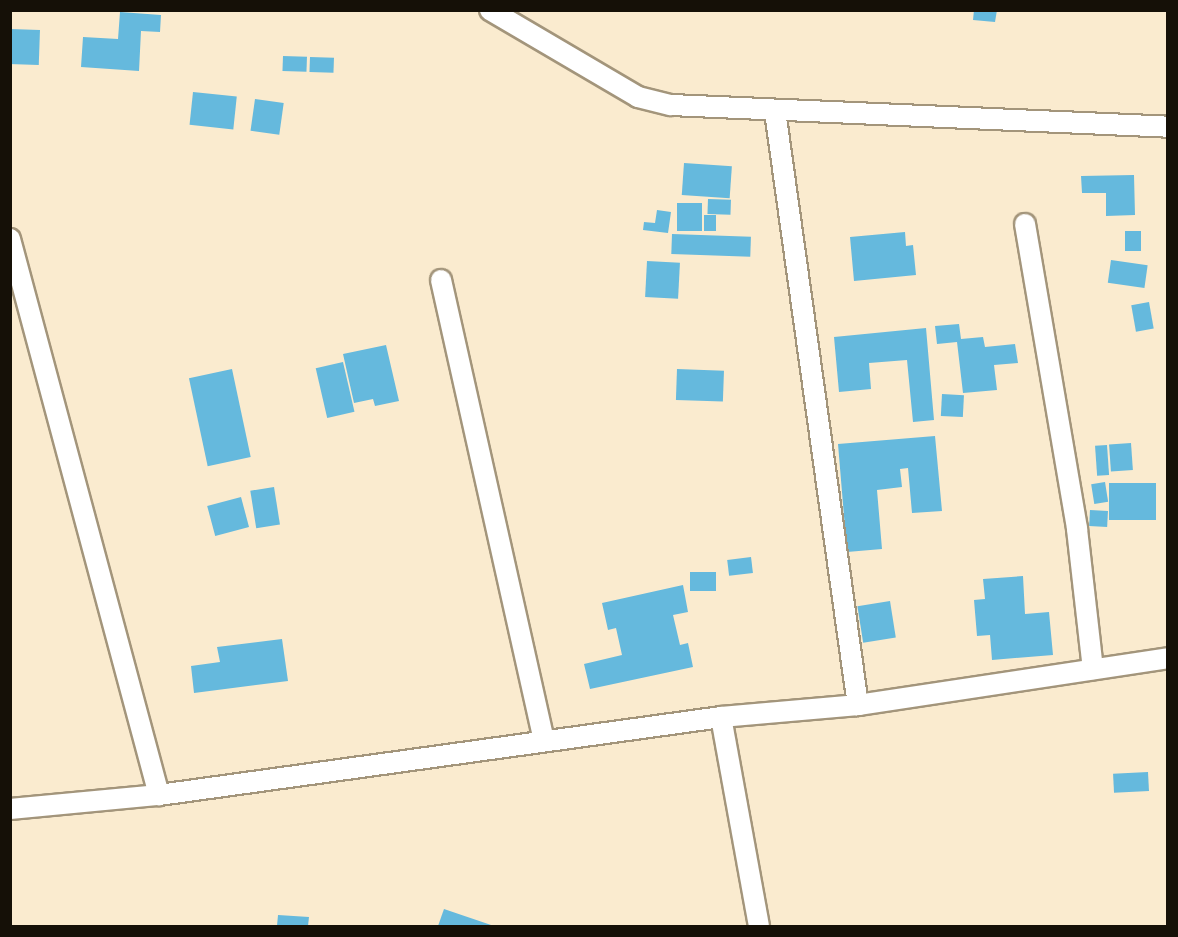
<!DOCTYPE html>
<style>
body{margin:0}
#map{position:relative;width:1178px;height:937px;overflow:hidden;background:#faebcf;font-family:Signika,sans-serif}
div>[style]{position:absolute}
.building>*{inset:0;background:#65b9dd;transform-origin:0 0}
.roads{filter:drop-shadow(2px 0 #a3957b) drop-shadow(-2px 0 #a3957b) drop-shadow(0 2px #a3957b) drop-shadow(0 -2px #a3957b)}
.minor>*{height:20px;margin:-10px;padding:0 10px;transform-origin:10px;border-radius:10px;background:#fff}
span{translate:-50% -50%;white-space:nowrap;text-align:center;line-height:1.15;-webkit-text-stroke:4.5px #fff;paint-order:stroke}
.frame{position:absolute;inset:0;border:12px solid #151007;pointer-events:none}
</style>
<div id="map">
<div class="building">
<i style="clip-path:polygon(974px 10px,997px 10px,995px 22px,973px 20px)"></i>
<i style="clip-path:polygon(120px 12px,161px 15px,160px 32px,141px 31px,139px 71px,81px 67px,83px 37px,118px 39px)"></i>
<i style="left:10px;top:29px;width:30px;height:35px;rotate:2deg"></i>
<i style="left:283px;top:56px;width:24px;height:15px;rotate:2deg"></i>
<i style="left:310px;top:57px;width:24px;height:15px;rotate:2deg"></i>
<i style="left:193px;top:92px;width:44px;height:33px;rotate:6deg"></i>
<i style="left:255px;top:99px;width:29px;height:32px;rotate:8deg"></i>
<i style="left:684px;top:163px;width:48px;height:32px;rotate:4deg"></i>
<i style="clip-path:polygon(1134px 175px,1135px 215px,1106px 216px,1106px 193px,1082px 193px,1081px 176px)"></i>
<i style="left:708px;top:199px;width:23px;height:15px;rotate:2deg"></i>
<i style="left:677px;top:203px;width:25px;height:28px"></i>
<i style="clip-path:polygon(657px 210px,671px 212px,668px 233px,643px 230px,644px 222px,655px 223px)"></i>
<i style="left:704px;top:215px;width:12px;height:16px"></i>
<i style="left:1125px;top:231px;width:16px;height:20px"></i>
<i style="clip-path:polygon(905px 232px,906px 246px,913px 245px,916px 275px,854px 281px,850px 237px)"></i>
<i style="left:672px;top:234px;width:79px;height:20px;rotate:2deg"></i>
<i style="left:1111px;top:260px;width:37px;height:23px;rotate:8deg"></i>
<i style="left:647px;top:261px;width:33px;height:36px;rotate:3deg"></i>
<i style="left:1149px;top:302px;width:27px;height:18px;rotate:80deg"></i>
<i style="clip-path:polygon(959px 324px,961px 339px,983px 337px,985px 347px,1015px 344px,1018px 363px,994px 365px,997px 390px,963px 393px,957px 342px,937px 344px,935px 326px)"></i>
<i style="clip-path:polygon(926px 328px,934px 420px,913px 422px,907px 360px,869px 363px,871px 389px,839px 392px,834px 337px)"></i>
<i style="clip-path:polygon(386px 345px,399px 401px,375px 406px,373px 399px,354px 403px,343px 354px)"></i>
<i style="left:343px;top:362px;width:51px;height:28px;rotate:77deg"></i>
<i style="left:232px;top:369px;width:90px;height:44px;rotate:78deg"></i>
<i style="left:677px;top:369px;width:47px;height:31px;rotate:2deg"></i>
<i style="left:942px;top:394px;width:22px;height:22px;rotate:3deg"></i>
<i style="clip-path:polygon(935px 436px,942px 511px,912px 513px,908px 468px,900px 469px,902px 487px,877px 490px,882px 549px,847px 552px,838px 444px)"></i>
<i style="left:1131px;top:443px;width:27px;height:22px;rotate:86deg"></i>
<i style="left:1107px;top:445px;width:30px;height:12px;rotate:86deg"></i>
<i style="left:1105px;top:482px;width:20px;height:14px;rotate:81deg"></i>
<i style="left:1109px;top:483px;width:47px;height:37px"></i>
<i style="left:274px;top:487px;width:38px;height:24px;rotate:81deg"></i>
<i style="left:241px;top:497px;width:31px;height:35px;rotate:75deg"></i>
<i style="left:1090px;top:510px;width:18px;height:16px;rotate:3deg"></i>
<i style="left:751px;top:557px;width:16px;height:24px;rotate:83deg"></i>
<i style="left:690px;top:572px;width:26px;height:19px"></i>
<i style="clip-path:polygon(1023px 576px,1025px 614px,1049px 612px,1053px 655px,992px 660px,990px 635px,977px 636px,974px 600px,985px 599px,983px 579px)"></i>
<i style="clip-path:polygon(683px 585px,688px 612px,673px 615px,680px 645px,688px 643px,693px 667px,590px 689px,584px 664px,622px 655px,616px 628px,608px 630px,602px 603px)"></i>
<i style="left:890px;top:601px;width:37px;height:33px;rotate:81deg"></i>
<i style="clip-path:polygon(282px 639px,288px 681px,194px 693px,191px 666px,220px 662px,217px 647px)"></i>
<i style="left:1148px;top:772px;width:19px;height:35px;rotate:87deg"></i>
<i style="clip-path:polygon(444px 909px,494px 926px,438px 926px)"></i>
<i style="clip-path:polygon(278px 915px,309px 917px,308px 926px,277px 926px)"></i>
</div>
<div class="roads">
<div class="minor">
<i style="left:490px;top:10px;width:172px;rotate:30.4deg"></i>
<i style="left:638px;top:97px;width:34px;rotate:14deg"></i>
<i style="left:671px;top:105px;width:497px;rotate:2.5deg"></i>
<i style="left:775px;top:111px;width:600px;rotate:82.05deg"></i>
<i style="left:1025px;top:224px;width:309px;rotate:80.3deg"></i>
<i style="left:1077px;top:529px;width:141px;rotate:83.5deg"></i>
<i style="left:10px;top:239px;width:576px;rotate:75deg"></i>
<i style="left:441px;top:280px;width:472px;rotate:77.4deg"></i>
<i style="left:721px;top:717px;width:212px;rotate:79.7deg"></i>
<i style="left:10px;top:809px;width:150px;rotate:-5.4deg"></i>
<i style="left:159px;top:795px;width:567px;rotate:-7.9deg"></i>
<i style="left:721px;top:717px;width:138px;rotate:-5deg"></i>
<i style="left:858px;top:705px;width:314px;rotate:-8.6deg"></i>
</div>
</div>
<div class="frame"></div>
</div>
